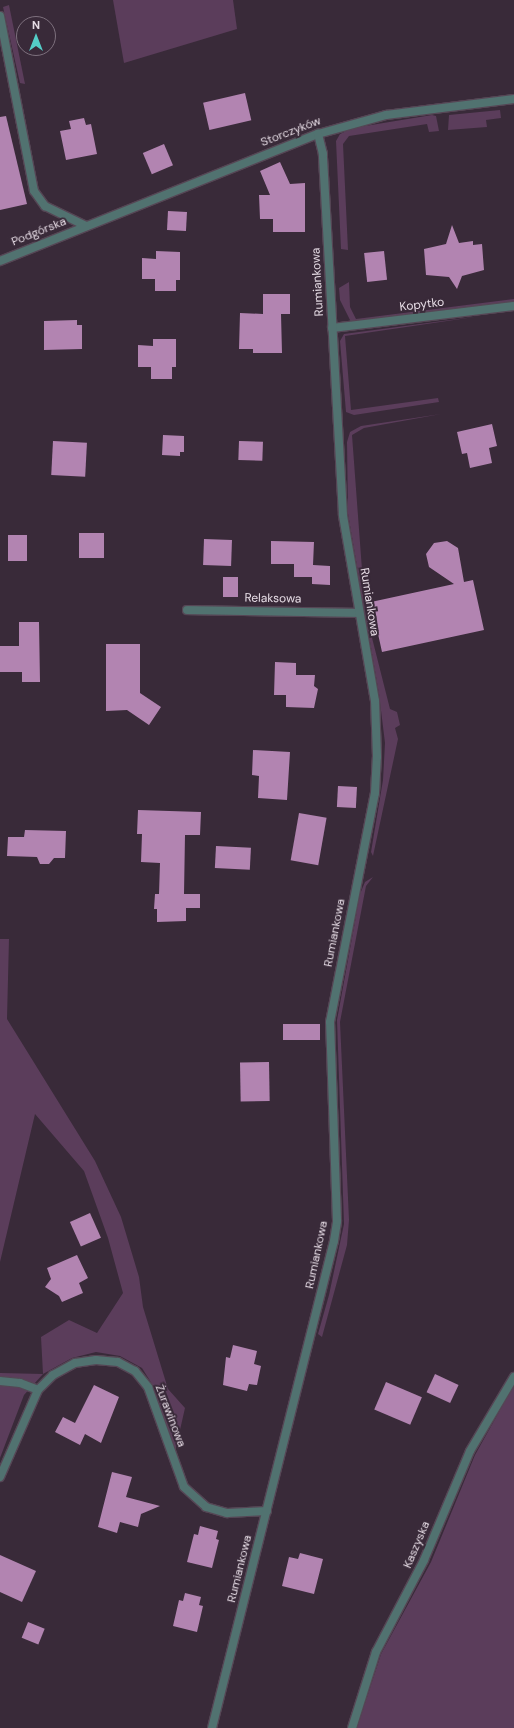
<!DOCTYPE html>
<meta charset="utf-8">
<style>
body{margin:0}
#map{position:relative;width:514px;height:1728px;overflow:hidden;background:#392a39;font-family:"DM Sans",sans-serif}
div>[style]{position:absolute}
.green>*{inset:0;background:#5b3d5b}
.building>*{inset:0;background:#b284b1;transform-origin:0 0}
.roads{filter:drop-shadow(1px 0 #554655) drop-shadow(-1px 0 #554655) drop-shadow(0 1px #554655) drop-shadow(0 -1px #554655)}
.lane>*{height:8px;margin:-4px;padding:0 4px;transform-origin:4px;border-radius:4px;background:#517270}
.street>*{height:8px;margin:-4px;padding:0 4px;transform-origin:4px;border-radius:4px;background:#517270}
span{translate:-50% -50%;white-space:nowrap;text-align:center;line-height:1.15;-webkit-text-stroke:4px #392a39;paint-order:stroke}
.street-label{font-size:12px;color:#e6dce5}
.north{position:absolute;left:16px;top:16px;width:40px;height:40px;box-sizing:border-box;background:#392a39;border:1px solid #7e717e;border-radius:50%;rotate:0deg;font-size:11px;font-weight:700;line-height:16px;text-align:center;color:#e6dce5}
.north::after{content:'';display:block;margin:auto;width:14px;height:18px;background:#54cdc7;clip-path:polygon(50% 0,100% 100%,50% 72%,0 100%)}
</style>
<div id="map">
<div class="green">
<i style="clip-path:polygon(113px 0,233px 0,237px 29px,124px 63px)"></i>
<i style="clip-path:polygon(9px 5px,25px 84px,20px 83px,3px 7px)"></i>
<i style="clip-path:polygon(500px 110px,501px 118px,486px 120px,487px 127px,448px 130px,449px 115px)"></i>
<i style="clip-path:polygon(432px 115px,436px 116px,439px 131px,429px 132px,427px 124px,349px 136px,343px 144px,348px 250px,341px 249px,336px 141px,340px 134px,353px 128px)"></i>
<i style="clip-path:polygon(349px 282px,350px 307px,356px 319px,514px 299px,514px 302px,351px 322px,340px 300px,339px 288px)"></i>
<i style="clip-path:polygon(481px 316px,345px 336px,351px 410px,438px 398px,439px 402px,354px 415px,346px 412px,340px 341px,344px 334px)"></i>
<i style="clip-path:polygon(441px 414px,364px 428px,352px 435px,365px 610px,390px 709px,397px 712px,400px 725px,395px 728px,398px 739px,373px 856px,371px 852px,383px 780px,385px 743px,379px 694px,348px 514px,347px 442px,350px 432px,361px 426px)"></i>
<i style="clip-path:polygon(373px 877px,366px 886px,340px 1022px,349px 1220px,347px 1245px,322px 1337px,318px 1334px,329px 1295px,344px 1224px,337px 1020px,360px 894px,365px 882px)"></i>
<i style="clip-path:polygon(0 939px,9px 939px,7px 1019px,95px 1161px,121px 1217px,139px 1277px,143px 1307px,168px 1389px,185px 1408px,175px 1452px,152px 1384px,142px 1368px,120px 1356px,96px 1352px,72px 1358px,43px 1374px,24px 1395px,0 1458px,0 1373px,43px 1374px,41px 1337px,69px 1320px,97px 1333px,123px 1293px,108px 1238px,84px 1171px,35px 1114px,0 1262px)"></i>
<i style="clip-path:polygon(514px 1385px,514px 1728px,357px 1728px,381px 1654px,431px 1562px,475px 1455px)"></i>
</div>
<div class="building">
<i style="left:245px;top:93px;width:28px;height:43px;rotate:77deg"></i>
<i style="clip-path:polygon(6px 116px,27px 204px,0 210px,0 117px)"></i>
<i style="clip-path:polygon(84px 118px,86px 125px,91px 124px,97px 154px,66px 160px,60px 131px,71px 129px,69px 121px)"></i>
<i style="left:164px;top:144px;width:23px;height:23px;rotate:67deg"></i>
<i style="clip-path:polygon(280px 162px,290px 184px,305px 183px,305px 232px,273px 232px,273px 219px,260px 219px,259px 195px,270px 195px,260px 171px)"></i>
<i style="left:168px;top:211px;width:19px;height:19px;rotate:3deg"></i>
<i style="clip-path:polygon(452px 225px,459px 243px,473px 241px,473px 245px,482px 244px,484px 270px,462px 276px,457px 289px,449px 277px,426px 275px,424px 249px,446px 244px)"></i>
<i style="clip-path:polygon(156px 251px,180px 252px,180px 280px,176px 280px,176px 291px,155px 291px,155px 279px,142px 279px,142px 258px,156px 259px)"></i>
<i style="left:384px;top:251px;width:29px;height:20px;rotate:84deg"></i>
<i style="clip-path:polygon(263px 294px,290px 294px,290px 314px,281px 314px,282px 353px,253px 353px,253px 349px,239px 349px,240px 313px,263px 314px)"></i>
<i style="clip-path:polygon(77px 320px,77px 325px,82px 325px,82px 349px,44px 350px,44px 321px)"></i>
<i style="clip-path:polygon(153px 339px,176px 339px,176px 367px,172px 367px,172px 379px,151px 379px,151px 367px,138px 367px,138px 345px,153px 346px)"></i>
<i style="clip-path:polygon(492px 424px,497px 446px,489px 448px,492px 463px,470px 468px,467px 453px,462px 454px,457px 432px)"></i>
<i style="clip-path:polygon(163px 435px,184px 436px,184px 452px,180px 452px,180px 456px,162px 455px)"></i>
<i style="left:53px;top:441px;width:34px;height:34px;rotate:3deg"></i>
<i style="left:239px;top:441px;width:24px;height:19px;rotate:2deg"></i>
<i style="left:79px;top:533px;width:25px;height:25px"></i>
<i style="left:8px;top:535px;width:19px;height:26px"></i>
<i style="left:204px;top:539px;width:28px;height:26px;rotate:2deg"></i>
<i style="clip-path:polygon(271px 541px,314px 542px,313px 565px,330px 566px,330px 585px,312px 584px,312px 577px,294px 577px,294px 564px,271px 564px)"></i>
<i style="clip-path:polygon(447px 541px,458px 548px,464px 582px,473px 580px,484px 630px,382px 652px,371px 602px,454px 584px,429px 567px,426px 554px,434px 543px)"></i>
<i style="left:223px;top:577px;width:15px;height:20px"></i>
<i style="clip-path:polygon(19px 622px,39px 622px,40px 682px,22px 682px,22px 672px,0 672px,0 646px,19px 646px)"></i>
<i style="clip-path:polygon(106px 644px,140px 644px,140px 693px,161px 707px,149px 725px,127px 710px,106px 711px)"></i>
<i style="clip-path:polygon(275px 662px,296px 663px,296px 675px,315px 675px,314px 686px,318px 689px,314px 708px,286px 707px,286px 695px,274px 695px)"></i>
<i style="clip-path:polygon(253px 750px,290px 752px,287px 800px,258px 798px,259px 776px,252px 775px)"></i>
<i style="left:338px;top:786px;width:19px;height:21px;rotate:3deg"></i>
<i style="clip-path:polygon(138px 810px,201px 812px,200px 835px,185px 835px,184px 894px,200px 894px,200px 908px,186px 908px,186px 921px,157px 922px,157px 909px,154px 909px,155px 894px,159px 894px,160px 863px,141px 862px,142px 834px,137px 834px)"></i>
<i style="left:299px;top:813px;width:28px;height:48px;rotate:10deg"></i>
<i style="clip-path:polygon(25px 830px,66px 831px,65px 858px,54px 858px,49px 864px,40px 864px,37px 857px,7px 856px,8px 837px,24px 837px)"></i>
<i style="left:216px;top:846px;width:35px;height:22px;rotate:3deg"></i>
<i style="left:283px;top:1024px;width:37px;height:16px"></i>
<i style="left:269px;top:1062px;width:39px;height:29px;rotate:89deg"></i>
<i style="left:90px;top:1213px;width:27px;height:22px;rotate:66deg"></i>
<i style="clip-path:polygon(77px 1255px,88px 1278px,79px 1283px,83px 1293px,62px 1302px,59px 1296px,45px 1287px,51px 1279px,47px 1268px)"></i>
<i style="clip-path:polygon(233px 1345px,257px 1351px,254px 1364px,261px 1366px,257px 1385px,249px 1384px,247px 1391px,223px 1385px,226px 1357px,230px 1358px)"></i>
<i style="left:435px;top:1374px;width:26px;height:20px;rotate:25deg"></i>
<i style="left:386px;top:1382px;width:39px;height:30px;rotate:23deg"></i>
<i style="clip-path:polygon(94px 1385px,119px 1397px,101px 1443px,85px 1434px,80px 1445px,55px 1432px,63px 1417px,75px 1423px)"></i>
<i style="clip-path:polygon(112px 1472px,132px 1477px,126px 1497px,160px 1506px,141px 1514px,138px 1527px,120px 1522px,117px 1533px,98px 1527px)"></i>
<i style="clip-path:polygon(200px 1526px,218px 1531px,216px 1539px,219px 1540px,212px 1568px,187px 1562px,194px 1534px,198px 1535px)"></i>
<i style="clip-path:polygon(300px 1553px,323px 1559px,314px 1594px,282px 1586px,289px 1557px,298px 1559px)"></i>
<i style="clip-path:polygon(0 1555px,36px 1571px,22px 1602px,0 1592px)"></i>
<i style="clip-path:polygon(185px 1593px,201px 1597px,199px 1605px,203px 1606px,197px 1632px,173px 1626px,179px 1600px,183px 1601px)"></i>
<i style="left:28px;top:1622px;width:18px;height:17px;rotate:22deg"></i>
</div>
<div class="roads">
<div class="lane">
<i style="left:0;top:16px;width:178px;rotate:79deg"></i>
<i style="left:34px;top:191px;width:19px;rotate:54deg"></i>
<i style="left:45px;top:206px;width:46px;rotate:26deg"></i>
<i style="left:0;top:1381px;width:20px;rotate:6deg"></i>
<i style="left:20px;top:1383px;width:19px;rotate:21deg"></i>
</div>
<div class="street">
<i style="left:0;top:261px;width:342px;rotate:-21.8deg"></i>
<i style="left:318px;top:134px;width:71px;rotate:-15.6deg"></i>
<i style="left:386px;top:115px;width:129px;rotate:-7.1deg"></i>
<i style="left:332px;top:328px;width:183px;rotate:-6.9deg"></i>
<i style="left:187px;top:610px;width:172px;rotate:1deg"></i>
<i style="left:0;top:1477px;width:95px;rotate:-66.4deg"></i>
<i style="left:38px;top:1390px;width:21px;rotate:-45deg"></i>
<i style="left:53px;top:1375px;width:25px;rotate:-29deg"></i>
<i style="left:75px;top:1363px;width:21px;rotate:-8deg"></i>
<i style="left:96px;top:1360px;width:22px;rotate:5deg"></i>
<i style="left:118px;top:1362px;width:19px;rotate:28deg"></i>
<i style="left:135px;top:1371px;width:21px;rotate:51deg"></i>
<i style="left:148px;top:1387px;width:106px;rotate:70.2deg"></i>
<i style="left:184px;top:1487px;width:30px;rotate:42deg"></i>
<i style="left:206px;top:1507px;width:22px;rotate:16deg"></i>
<i style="left:227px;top:1513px;width:40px;rotate:-2.9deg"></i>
<i style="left:212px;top:1728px;width:502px;rotate:-75.94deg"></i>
<i style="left:334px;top:1241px;width:20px;rotate:-81deg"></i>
<i style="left:337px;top:1221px;width:199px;rotate:-92deg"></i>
<i style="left:330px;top:1022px;width:233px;rotate:-78.9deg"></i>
<i style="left:375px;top:793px;width:36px;rotate:-87deg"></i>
<i style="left:377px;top:757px;width:56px;rotate:-92deg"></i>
<i style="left:375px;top:701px;width:189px;rotate:-99.8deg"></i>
<i style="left:343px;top:515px;width:362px;rotate:-93.2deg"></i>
<i style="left:323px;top:154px;width:21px;rotate:-104deg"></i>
<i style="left:352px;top:1728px;width:80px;rotate:-72.5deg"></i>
<i style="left:376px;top:1652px;width:104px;rotate:-62.4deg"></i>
<i style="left:424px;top:1560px;width:118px;rotate:-67.1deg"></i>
<i style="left:470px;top:1451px;width:86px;rotate:-59.3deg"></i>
</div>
</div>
<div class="street-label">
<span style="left:291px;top:132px;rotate:-21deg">Storczyków</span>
<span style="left:39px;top:232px;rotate:-22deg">Podgórska</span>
<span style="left:318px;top:282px;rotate:-93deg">Rumiankowa</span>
<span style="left:422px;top:305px;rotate:-7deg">Kopytko</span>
<span style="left:273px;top:599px;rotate:1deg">Relaksowa</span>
<span style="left:369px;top:602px;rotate:81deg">Rumiankowa</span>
<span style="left:335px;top:933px;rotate:-79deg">Rumiankowa</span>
<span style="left:317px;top:1255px;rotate:-78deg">Rumiankowa</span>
<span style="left:170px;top:1416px;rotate:69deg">Żurawinowa</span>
<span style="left:417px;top:1545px;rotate:-67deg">Kaszyska</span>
<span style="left:240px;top:1569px;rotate:-76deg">Rumiankowa</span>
</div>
<div class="north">N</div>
</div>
